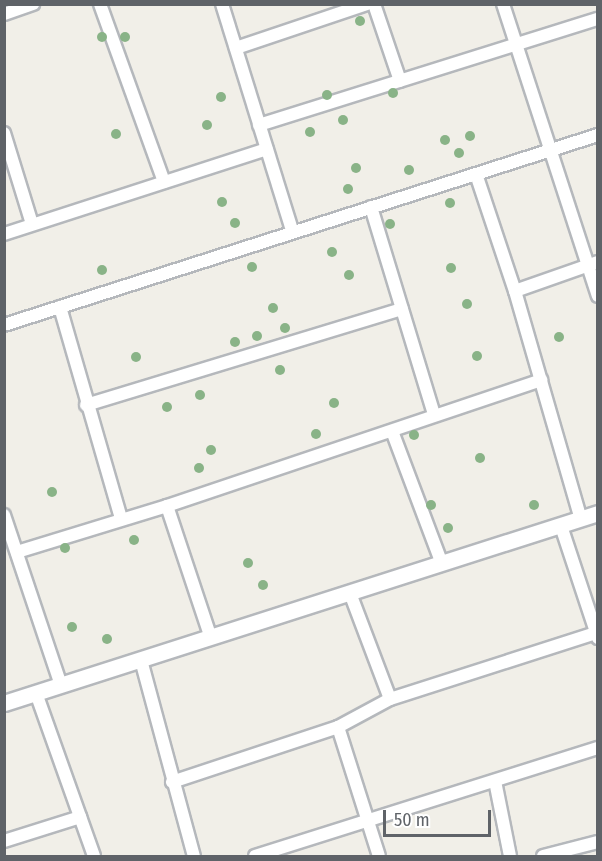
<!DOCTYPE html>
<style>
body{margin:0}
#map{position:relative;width:602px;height:861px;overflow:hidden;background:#f1efe8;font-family:"Fira Sans Condensed",sans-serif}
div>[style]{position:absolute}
.roads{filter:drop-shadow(2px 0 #b5b8bc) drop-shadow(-2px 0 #b5b8bc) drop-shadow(0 2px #b5b8bc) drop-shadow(0 -2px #b5b8bc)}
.minor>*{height:12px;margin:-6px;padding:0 6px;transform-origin:6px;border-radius:6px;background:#fff}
.tertiary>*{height:15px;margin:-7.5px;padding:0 7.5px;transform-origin:7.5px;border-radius:7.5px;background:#fff}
.trees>*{width:10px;height:10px;margin:-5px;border-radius:50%;background:#89b387}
span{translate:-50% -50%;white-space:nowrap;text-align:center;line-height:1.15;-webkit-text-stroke:6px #fff;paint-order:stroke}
.frame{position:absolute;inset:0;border:6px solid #5f6368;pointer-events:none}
.scale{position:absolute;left:383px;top:810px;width:108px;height:27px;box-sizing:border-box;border:3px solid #5f6368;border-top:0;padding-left:8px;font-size:18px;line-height:21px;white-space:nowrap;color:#5f6368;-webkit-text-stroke:4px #fff;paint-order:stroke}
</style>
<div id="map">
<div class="roads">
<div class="minor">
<i style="left:100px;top:4px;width:189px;rotate:70.2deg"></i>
<i style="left:222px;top:4px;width:237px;rotate:72.8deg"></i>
<i style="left:374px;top:4px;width:81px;rotate:71.3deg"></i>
<i style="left:503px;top:4px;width:307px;rotate:72deg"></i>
<i style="left:4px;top:14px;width:31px;rotate:-19deg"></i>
<i style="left:236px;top:48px;width:138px;rotate:-18.6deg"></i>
<i style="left:259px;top:125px;width:355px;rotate:-17.4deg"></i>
<i style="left:4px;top:133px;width:95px;rotate:72.9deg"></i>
<i style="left:476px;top:174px;width:123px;rotate:71.6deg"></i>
<i style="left:515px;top:291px;width:238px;rotate:73.9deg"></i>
<i style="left:371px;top:207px;width:217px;rotate:73.1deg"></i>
<i style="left:4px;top:234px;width:276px;rotate:-17.9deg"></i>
<i style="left:515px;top:291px;width:88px;rotate:-19.3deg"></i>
<i style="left:60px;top:307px;width:221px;rotate:73.9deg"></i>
<i style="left:4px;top:325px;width:624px;rotate:-17.74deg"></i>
<i style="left:86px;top:405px;width:330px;rotate:-16.9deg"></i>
<i style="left:392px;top:431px;width:142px;rotate:69.4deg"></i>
<i style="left:167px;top:506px;width:139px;rotate:71.6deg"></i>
<i style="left:4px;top:515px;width:179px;rotate:71.5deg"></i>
<i style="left:561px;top:526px;width:118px;rotate:71.7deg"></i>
<i style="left:17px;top:552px;width:157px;rotate:-17deg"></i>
<i style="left:167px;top:506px;width:395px;rotate:-18.6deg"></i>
<i style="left:350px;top:593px;width:113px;rotate:69.3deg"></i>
<i style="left:141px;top:660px;width:203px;rotate:74.9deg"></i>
<i style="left:36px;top:693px;width:173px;rotate:70.4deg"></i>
<i style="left:338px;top:727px;width:135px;rotate:72.4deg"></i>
<i style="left:495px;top:781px;width:76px;rotate:78.7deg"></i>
<i style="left:172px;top:782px;width:175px;rotate:-18.3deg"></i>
<i style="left:338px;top:727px;width:59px;rotate:-28.3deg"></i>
<i style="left:390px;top:699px;width:216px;rotate:-17.8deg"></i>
<i style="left:4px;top:841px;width:80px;rotate:-17.5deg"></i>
<i style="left:255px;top:856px;width:360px;rotate:-17.5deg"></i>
<i style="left:543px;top:856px;width:57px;rotate:-14.3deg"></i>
</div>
<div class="tertiary">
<i style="left:4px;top:703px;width:624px;rotate:-17.74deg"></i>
</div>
</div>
<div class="trees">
<i style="left:360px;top:21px"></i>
<i style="left:102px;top:37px"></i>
<i style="left:125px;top:37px"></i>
<i style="left:393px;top:93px"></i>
<i style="left:327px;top:95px"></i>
<i style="left:221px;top:97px"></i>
<i style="left:343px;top:120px"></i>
<i style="left:207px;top:125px"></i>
<i style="left:310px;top:132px"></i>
<i style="left:116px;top:134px"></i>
<i style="left:470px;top:136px"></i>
<i style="left:445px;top:140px"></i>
<i style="left:459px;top:153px"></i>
<i style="left:356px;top:168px"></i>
<i style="left:409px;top:170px"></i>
<i style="left:348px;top:189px"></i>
<i style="left:222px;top:202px"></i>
<i style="left:450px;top:203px"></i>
<i style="left:235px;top:223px"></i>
<i style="left:390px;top:224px"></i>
<i style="left:332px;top:252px"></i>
<i style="left:252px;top:267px"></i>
<i style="left:451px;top:268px"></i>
<i style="left:102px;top:270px"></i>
<i style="left:349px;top:275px"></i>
<i style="left:467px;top:304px"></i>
<i style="left:273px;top:308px"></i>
<i style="left:285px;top:328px"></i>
<i style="left:257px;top:336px"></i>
<i style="left:559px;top:337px"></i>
<i style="left:235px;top:342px"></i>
<i style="left:477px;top:356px"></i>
<i style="left:136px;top:357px"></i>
<i style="left:280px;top:370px"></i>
<i style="left:200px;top:395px"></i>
<i style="left:334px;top:403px"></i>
<i style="left:167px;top:407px"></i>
<i style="left:316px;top:434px"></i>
<i style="left:414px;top:435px"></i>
<i style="left:211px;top:450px"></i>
<i style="left:480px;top:458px"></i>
<i style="left:199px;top:468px"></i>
<i style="left:52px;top:492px"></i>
<i style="left:431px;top:505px"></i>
<i style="left:534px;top:505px"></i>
<i style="left:448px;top:528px"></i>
<i style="left:134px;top:540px"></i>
<i style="left:65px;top:548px"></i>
<i style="left:248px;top:563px"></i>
<i style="left:263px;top:585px"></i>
<i style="left:72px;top:627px"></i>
<i style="left:107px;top:639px"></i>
</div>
<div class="frame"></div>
<div class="scale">50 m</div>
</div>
